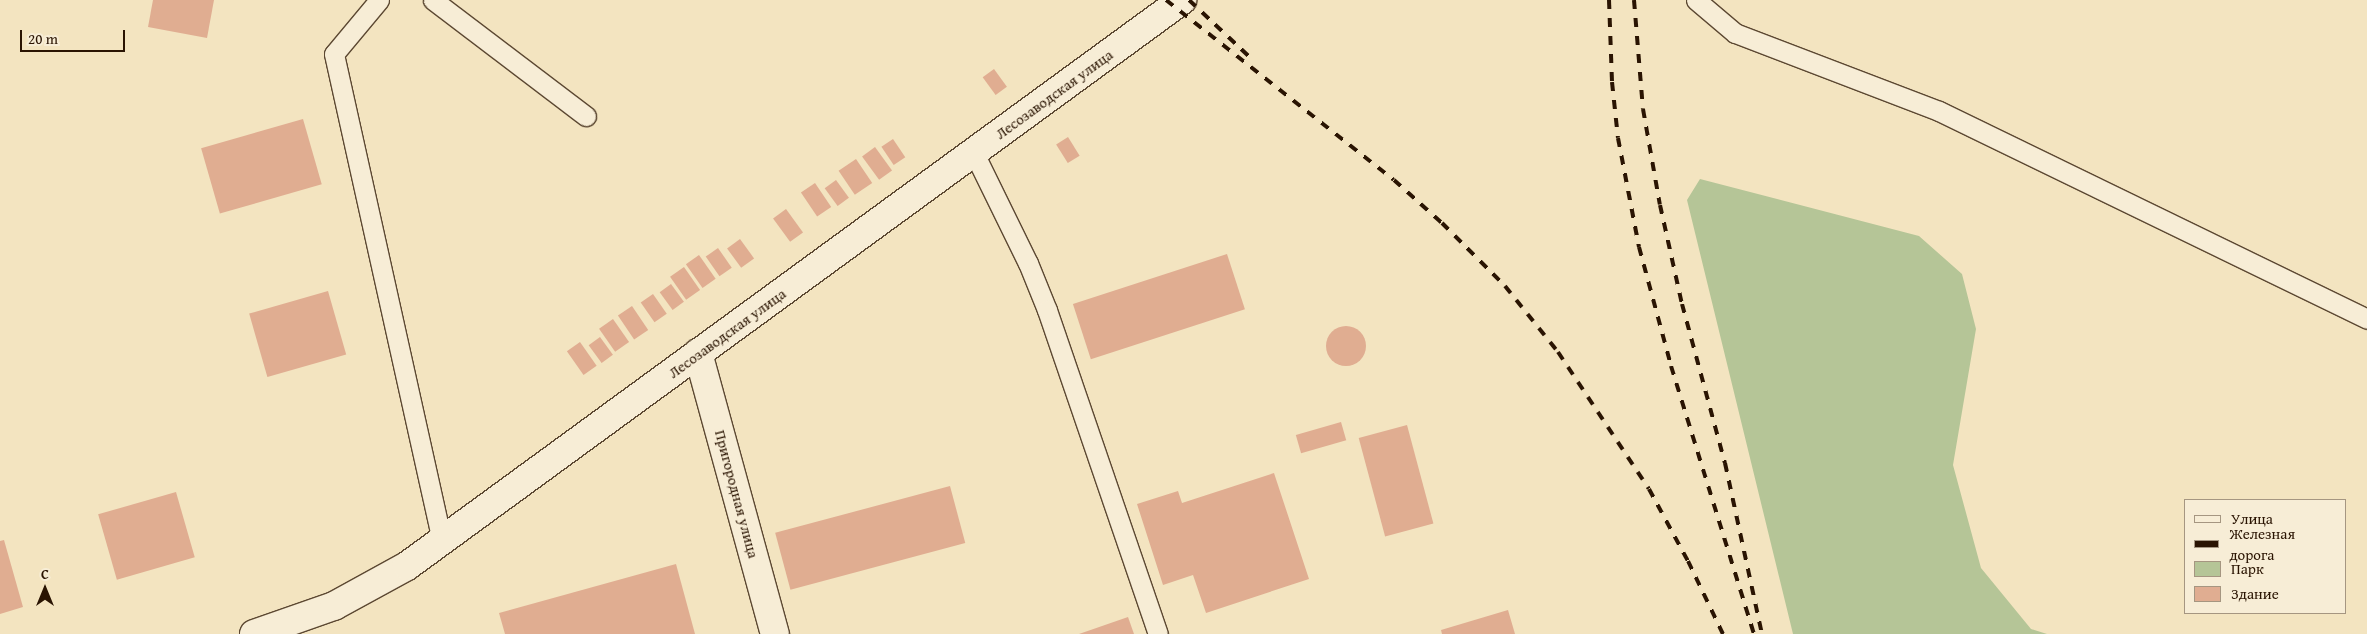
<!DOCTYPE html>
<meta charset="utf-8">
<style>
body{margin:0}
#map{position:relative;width:2367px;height:634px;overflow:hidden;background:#f3e4c0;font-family:"Gentium Book Plus",serif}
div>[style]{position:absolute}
.green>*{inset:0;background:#b5c597}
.building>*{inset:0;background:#e0ad91;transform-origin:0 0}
.round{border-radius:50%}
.roads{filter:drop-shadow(1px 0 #5c4832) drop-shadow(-1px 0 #5c4832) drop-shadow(0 1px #5c4832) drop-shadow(0 -1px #5c4832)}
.lane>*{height:19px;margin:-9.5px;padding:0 9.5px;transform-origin:9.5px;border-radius:9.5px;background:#f7edd6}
.street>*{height:28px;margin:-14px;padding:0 14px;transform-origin:14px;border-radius:14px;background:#f7edd6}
.rail>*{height:4px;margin-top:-2px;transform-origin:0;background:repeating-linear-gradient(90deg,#2a1402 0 9px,transparent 0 18px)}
span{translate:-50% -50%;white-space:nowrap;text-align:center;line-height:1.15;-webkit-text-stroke:4.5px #f7edd6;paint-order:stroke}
.street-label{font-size:15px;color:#2a1402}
.legend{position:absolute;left:2184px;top:499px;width:162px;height:115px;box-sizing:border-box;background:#f7edd6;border:1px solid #a59681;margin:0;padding:6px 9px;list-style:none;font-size:15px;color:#2a1402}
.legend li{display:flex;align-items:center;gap:10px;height:25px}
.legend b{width:25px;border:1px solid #a59681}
.north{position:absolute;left:20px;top:564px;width:50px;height:50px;-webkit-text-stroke:4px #f7edd6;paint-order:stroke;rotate:0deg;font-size:14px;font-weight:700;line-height:20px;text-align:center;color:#2a1402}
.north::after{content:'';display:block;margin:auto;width:18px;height:22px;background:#2a1402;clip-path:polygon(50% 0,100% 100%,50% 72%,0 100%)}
.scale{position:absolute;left:20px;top:30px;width:105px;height:22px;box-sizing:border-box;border:2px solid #2a1402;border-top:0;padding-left:6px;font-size:15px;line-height:18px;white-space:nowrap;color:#2a1402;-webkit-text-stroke:4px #f7edd6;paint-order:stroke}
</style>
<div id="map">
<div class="green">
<i style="clip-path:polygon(1700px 179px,1919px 236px,1962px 274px,1976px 329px,1953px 465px,1981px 568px,2031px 629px,2047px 634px,1793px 634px,1687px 200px)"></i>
</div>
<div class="building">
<i style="clip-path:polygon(153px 0,214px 0,207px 38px,148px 27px)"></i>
<i style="left:994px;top:69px;width:22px;height:14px;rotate:54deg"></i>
<i style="left:303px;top:119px;width:68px;height:106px;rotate:74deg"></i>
<i style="left:1068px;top:137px;width:22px;height:14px;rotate:58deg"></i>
<i style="left:893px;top:139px;width:22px;height:14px;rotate:56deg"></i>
<i style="left:875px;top:147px;width:29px;height:16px;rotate:54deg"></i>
<i style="left:856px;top:159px;width:29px;height:21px;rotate:56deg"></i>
<i style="left:836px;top:180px;width:22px;height:14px;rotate:54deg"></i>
<i style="left:815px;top:183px;width:29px;height:17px;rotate:56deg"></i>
<i style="left:786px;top:209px;width:29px;height:16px;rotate:54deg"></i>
<i style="left:740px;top:239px;width:24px;height:16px;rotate:54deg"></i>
<i style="left:718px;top:248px;width:24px;height:15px;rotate:55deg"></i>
<i style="left:1227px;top:254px;width:58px;height:162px;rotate:72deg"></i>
<i style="left:699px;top:255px;width:29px;height:16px;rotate:55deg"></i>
<i style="left:684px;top:267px;width:28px;height:17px;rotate:55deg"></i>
<i style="left:671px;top:284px;width:22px;height:14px;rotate:54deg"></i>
<i style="left:328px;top:291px;width:66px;height:82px;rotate:74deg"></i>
<i style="left:653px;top:294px;width:24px;height:15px;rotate:55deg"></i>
<i style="left:632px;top:306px;width:29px;height:17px;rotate:56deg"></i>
<i style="left:613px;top:319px;width:28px;height:17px;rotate:55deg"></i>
<i class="round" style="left:1326px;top:326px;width:40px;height:40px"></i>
<i style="left:600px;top:337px;width:22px;height:14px;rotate:54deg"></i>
<i style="left:580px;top:342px;width:29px;height:16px;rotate:55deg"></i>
<i style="left:1341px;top:422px;width:19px;height:47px;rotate:74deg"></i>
<i style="left:1407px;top:425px;width:102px;height:50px;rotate:75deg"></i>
<i style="clip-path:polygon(1274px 473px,1309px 579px,1206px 613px,1193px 575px,1163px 585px,1137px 504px,1178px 491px,1182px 503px)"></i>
<i style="left:950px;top:486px;width:59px;height:181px;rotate:75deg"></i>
<i style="left:176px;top:492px;width:68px;height:81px;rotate:74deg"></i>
<i style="clip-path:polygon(4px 540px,23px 607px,0 614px,0 541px)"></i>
<i style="clip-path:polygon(676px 564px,695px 634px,505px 634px,499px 613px)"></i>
<i style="clip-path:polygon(1508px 610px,1515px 634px,1442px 634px,1441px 630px)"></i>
<i style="clip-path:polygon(1128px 617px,1134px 634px,1079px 634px)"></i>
</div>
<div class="roads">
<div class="lane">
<i style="left:379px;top:0;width:70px;rotate:129.8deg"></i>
<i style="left:334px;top:54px;width:498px;rotate:77.5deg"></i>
<i style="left:433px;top:0;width:192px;rotate:37.2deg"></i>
<i style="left:1696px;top:0;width:51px;rotate:40.2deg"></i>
<i style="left:1735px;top:33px;width:218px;rotate:20.9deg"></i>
<i style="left:1939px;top:111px;width:476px;rotate:25.9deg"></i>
<i style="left:974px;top:153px;width:123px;rotate:63.9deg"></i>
<i style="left:1028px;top:263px;width:51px;rotate:68deg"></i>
<i style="left:1047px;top:310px;width:342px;rotate:71.1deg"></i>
</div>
<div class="street">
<i style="left:698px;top:353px;width:291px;rotate:74.7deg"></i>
<i style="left:254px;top:634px;width:85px;rotate:-19.3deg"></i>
<i style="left:334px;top:606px;width:83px;rotate:-28.7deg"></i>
<i style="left:407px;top:566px;width:960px;rotate:-36.14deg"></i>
</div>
</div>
<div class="rail">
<i style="left:1166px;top:0;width:290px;rotate:38.3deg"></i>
<i style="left:1394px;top:180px;width:64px;rotate:41.9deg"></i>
<i style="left:1442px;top:223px;width:89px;rotate:45deg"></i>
<i style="left:1505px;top:286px;width:85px;rotate:51.2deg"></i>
<i style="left:1558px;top:352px;width:164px;rotate:56.4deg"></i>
<i style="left:1649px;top:489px;width:82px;rotate:61.6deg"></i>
<i style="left:1688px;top:561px;width:81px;rotate:64.4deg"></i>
<i style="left:1189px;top:0;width:89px;rotate:43.2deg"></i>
<i style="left:1609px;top:0;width:82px;rotate:87.9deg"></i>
<i style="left:1612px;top:82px;width:56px;rotate:83.9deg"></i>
<i style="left:1618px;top:138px;width:111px;rotate:79.1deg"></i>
<i style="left:1639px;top:247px;width:123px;rotate:74.9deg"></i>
<i style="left:1671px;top:366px;width:281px;rotate:72.8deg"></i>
<i style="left:1634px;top:0;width:109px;rotate:85.3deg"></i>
<i style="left:1643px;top:109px;width:97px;rotate:80deg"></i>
<i style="left:1660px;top:205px;width:101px;rotate:77.5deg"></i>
<i style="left:1682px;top:304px;width:165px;rotate:74.9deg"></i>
<i style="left:1725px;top:463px;width:175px;rotate:77.8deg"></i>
</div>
<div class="street-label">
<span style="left:1054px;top:94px;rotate:-36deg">Лесозаводская улица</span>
<span style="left:727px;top:333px;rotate:-36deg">Лесозаводская улица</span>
<span style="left:737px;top:494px;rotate:75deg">Пригородная улица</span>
</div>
<ul class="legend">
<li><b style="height:6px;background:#f7edd6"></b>Улица</li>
<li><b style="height:6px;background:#2a1402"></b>Железная дорога</li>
<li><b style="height:14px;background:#b5c597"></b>Парк</li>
<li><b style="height:14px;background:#e0ad91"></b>Здание</li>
</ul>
<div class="north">С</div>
<div class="scale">20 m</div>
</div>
